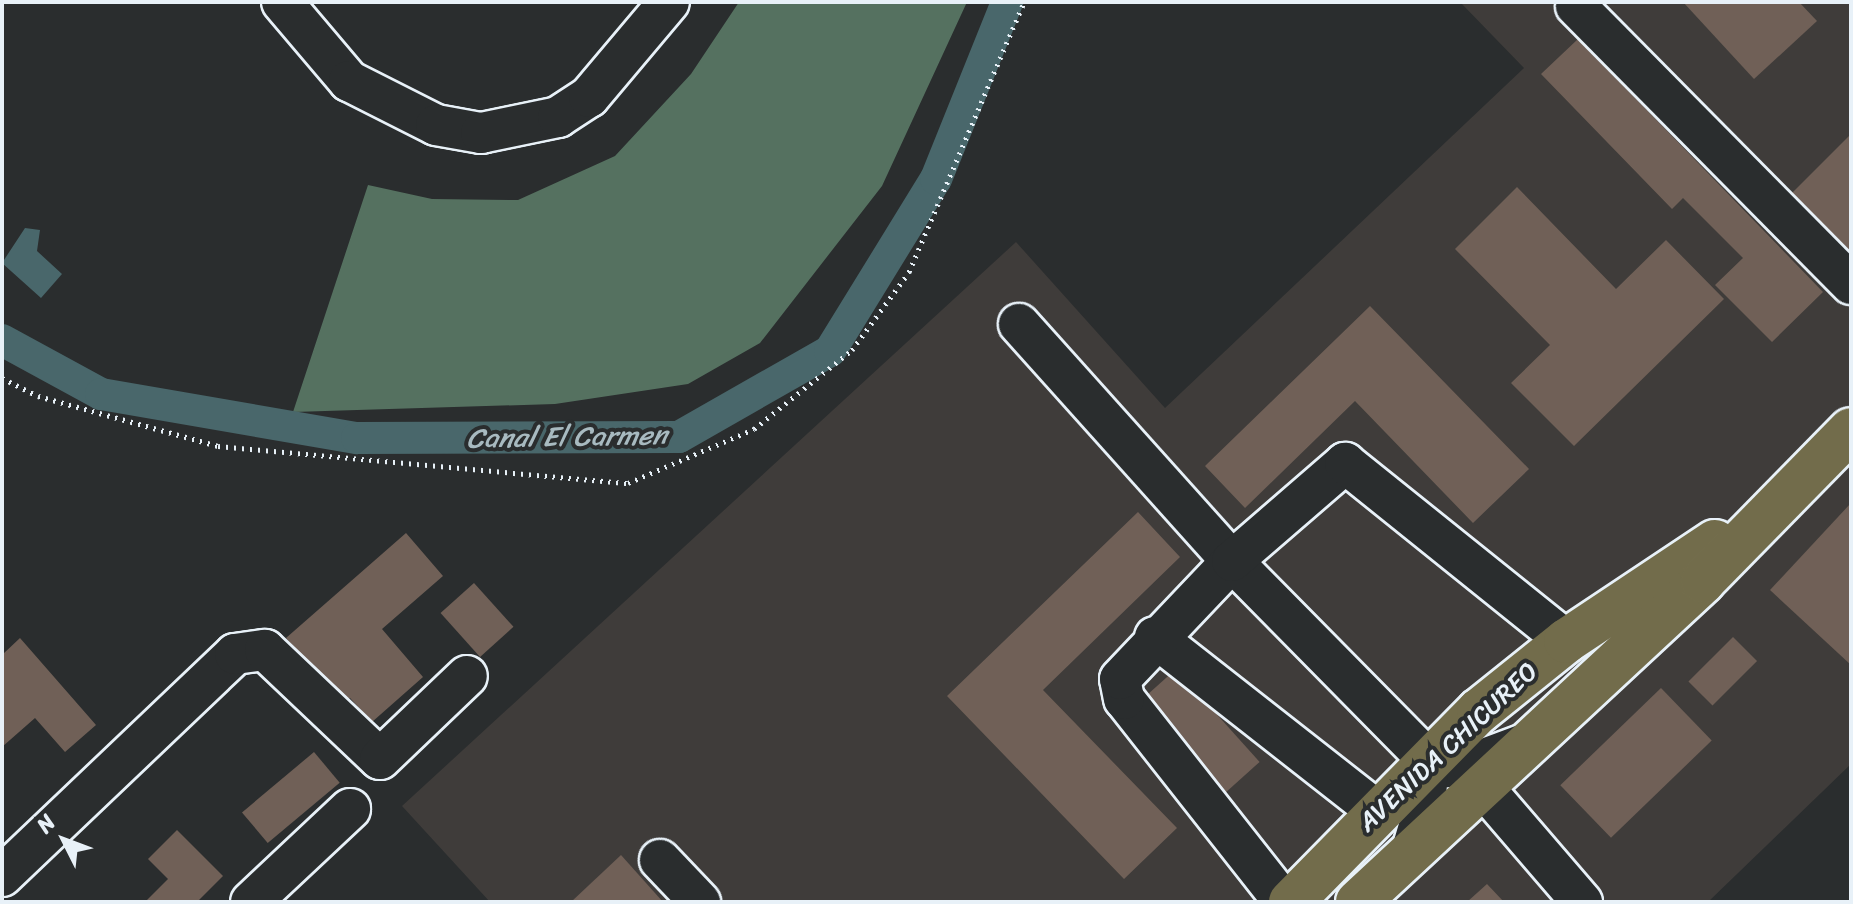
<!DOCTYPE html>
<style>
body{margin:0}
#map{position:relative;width:1853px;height:904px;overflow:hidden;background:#2a2d2e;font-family:Sriracha,sans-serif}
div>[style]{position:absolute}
.built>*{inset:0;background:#3f3c3a}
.green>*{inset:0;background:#557160}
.water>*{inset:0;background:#49676b}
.canal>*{height:32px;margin:-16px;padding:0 16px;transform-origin:16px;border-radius:16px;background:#49676b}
.building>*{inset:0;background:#706057;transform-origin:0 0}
.path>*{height:5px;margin-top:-2.5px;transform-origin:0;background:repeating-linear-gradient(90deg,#e8f1f8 0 2px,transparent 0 8px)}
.roads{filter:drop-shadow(2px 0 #e8f1f8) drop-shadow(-2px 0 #e8f1f8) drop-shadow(0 2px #e8f1f8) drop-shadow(0 -2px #e8f1f8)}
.minor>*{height:40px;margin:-20px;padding:0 20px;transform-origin:20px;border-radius:20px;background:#2a2d2e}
.major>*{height:44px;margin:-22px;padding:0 22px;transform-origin:22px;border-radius:22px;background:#726c4b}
span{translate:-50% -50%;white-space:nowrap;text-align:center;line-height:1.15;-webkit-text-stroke:8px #2a2d2e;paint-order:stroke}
.street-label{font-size:26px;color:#e8f1f8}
.water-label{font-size:28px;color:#a8bac0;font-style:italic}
.frame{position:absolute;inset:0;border:4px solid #e8f1f8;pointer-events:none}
.north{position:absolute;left:24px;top:800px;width:80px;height:80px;-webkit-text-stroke:6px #2a2d2e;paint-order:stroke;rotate:312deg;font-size:22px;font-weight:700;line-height:32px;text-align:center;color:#e8f1f8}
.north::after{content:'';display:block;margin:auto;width:28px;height:36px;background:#e8f1f8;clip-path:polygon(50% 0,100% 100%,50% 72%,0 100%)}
</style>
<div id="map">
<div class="built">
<i style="clip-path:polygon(1460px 2px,1851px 2px,1851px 764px,1708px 902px,490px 902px,402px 806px,1016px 242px,1165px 408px,1524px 68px)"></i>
</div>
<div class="green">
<i style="clip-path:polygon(739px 2px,967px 2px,882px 186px,760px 343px,688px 384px,555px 404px,293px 412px,368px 185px,432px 199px,518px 200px,615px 156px,691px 74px)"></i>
</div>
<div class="water">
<i style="clip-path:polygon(25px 228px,40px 230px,37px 251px,62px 274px,41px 298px,2px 263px)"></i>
</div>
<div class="canal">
<i style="left:2px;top:340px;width:113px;rotate:28.6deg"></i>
<i style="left:101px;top:394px;width:260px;rotate:9.8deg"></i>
<i style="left:357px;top:438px;width:322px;rotate:-0.2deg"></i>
<i style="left:679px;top:437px;width:174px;rotate:-29.7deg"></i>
<i style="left:830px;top:351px;width:202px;rotate:-58.4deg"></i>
<i style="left:936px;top:179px;width:191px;rotate:-68.1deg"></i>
</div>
<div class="building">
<i style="clip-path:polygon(1683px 2px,1799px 2px,1817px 21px,1754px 79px)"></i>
<i style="clip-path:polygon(1578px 39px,1823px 292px,1772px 342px,1715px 285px,1743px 258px,1683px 198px,1672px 209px,1541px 74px)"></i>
<i style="clip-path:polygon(1851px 134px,1851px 271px,1783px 202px)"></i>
<i style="clip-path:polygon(1517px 187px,1616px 289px,1666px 240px,1724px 299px,1574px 446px,1511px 383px,1550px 345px,1455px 249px)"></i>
<i style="clip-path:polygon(1370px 306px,1529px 469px,1473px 523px,1355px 401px,1245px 508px,1205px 466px)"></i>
<i style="clip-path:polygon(1851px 503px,1851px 665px,1770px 590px)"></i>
<i style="clip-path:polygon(1138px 512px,1180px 557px,1043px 690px,1177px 828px,1124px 879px,947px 696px)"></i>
<i style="clip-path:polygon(406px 533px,443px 576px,382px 629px,423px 677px,372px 722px,350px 698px,342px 704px,286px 638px)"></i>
<i style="left:474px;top:583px;width:59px;height:45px;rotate:48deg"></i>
<i style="left:1733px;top:637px;width:34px;height:63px;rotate:45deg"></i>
<i style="clip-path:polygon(20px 638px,96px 725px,65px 752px,35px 718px,2px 747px,2px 655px)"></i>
<i style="left:1176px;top:669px;width:125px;height:48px;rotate:48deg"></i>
<i style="left:1661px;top:688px;width:73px;height:140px;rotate:46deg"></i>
<i style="left:314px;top:752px;width:40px;height:94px;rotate:50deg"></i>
<i style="clip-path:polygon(177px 830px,223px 876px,197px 902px,145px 902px,168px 879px,148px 859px)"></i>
<i style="clip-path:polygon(621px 855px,663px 902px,571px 902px)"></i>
<i style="clip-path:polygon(1487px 884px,1504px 902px,1467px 902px)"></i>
</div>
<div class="path">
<i style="left:2px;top:378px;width:40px;rotate:26.6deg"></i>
<i style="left:38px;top:396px;width:187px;rotate:15.5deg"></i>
<i style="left:218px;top:446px;width:412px;rotate:5.2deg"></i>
<i style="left:628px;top:483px;width:137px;rotate:-23.2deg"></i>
<i style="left:754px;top:429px;width:126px;rotate:-38.9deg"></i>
<i style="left:852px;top:350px;width:97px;rotate:-53.8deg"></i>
<i style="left:909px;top:272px;width:293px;rotate:-66.9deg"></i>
</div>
<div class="roads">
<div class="minor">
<i style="left:282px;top:2px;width:104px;rotate:49.7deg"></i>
<i style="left:349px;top:81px;width:97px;rotate:26.8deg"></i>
<i style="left:436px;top:125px;width:46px;rotate:10.1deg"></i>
<i style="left:481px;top:133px;width:79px;rotate:-11.7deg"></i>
<i style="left:558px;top:117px;width:37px;rotate:-33deg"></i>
<i style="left:589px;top:97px;width:124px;rotate:-49.9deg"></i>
<i style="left:1576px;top:6px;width:391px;rotate:45.3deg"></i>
<i style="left:1019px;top:324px;width:319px;rotate:48.1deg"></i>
<i style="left:1232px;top:561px;width:279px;rotate:45.4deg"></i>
<i style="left:1428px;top:760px;width:15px;rotate:32deg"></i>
<i style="left:1441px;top:768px;width:30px;rotate:-8deg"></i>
<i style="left:1471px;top:764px;width:60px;rotate:-20.6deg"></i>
<i style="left:1155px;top:637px;width:282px;rotate:38.1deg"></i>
<i style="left:1483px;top:787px;width:152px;rotate:49.3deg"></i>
<i style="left:1412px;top:850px;width:50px;rotate:-73.7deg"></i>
<i style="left:1426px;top:802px;width:42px;rotate:-87.3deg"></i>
<i style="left:660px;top:860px;width:58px;rotate:46.4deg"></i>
<i style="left:2px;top:876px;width:322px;rotate:-43.6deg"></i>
<i style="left:235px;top:654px;width:30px;rotate:-8deg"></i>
<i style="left:265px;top:650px;width:158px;rotate:43.5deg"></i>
<i style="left:380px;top:759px;width:120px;rotate:-43.7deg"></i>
<i style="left:251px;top:902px;width:136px;rotate:-43.2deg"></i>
<i style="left:1284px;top:902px;width:258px;rotate:-128.2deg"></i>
<i style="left:1124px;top:699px;width:20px;rotate:-101deg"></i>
<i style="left:1120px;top:679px;width:163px;rotate:-46.5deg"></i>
<i style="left:1232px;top:561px;width:150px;rotate:-40.9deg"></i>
<i style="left:1345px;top:463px;width:284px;rotate:38.8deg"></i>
</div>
<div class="major">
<i style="left:1291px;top:902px;width:268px;rotate:-45.5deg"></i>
<i style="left:1479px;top:711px;width:112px;rotate:-38.8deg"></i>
<i style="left:1566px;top:641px;width:179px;rotate:-33.6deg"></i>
<i style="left:1358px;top:902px;width:471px;rotate:-42.9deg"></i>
<i style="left:1703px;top:581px;width:211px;rotate:-45.6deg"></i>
</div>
</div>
<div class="street-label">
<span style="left:1448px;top:747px;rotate:-43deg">AVENIDA CHICUREO</span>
</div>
<div class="water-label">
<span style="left:567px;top:437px;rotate:-1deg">Canal El Carmen</span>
</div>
<div class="frame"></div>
<div class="north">N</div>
</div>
